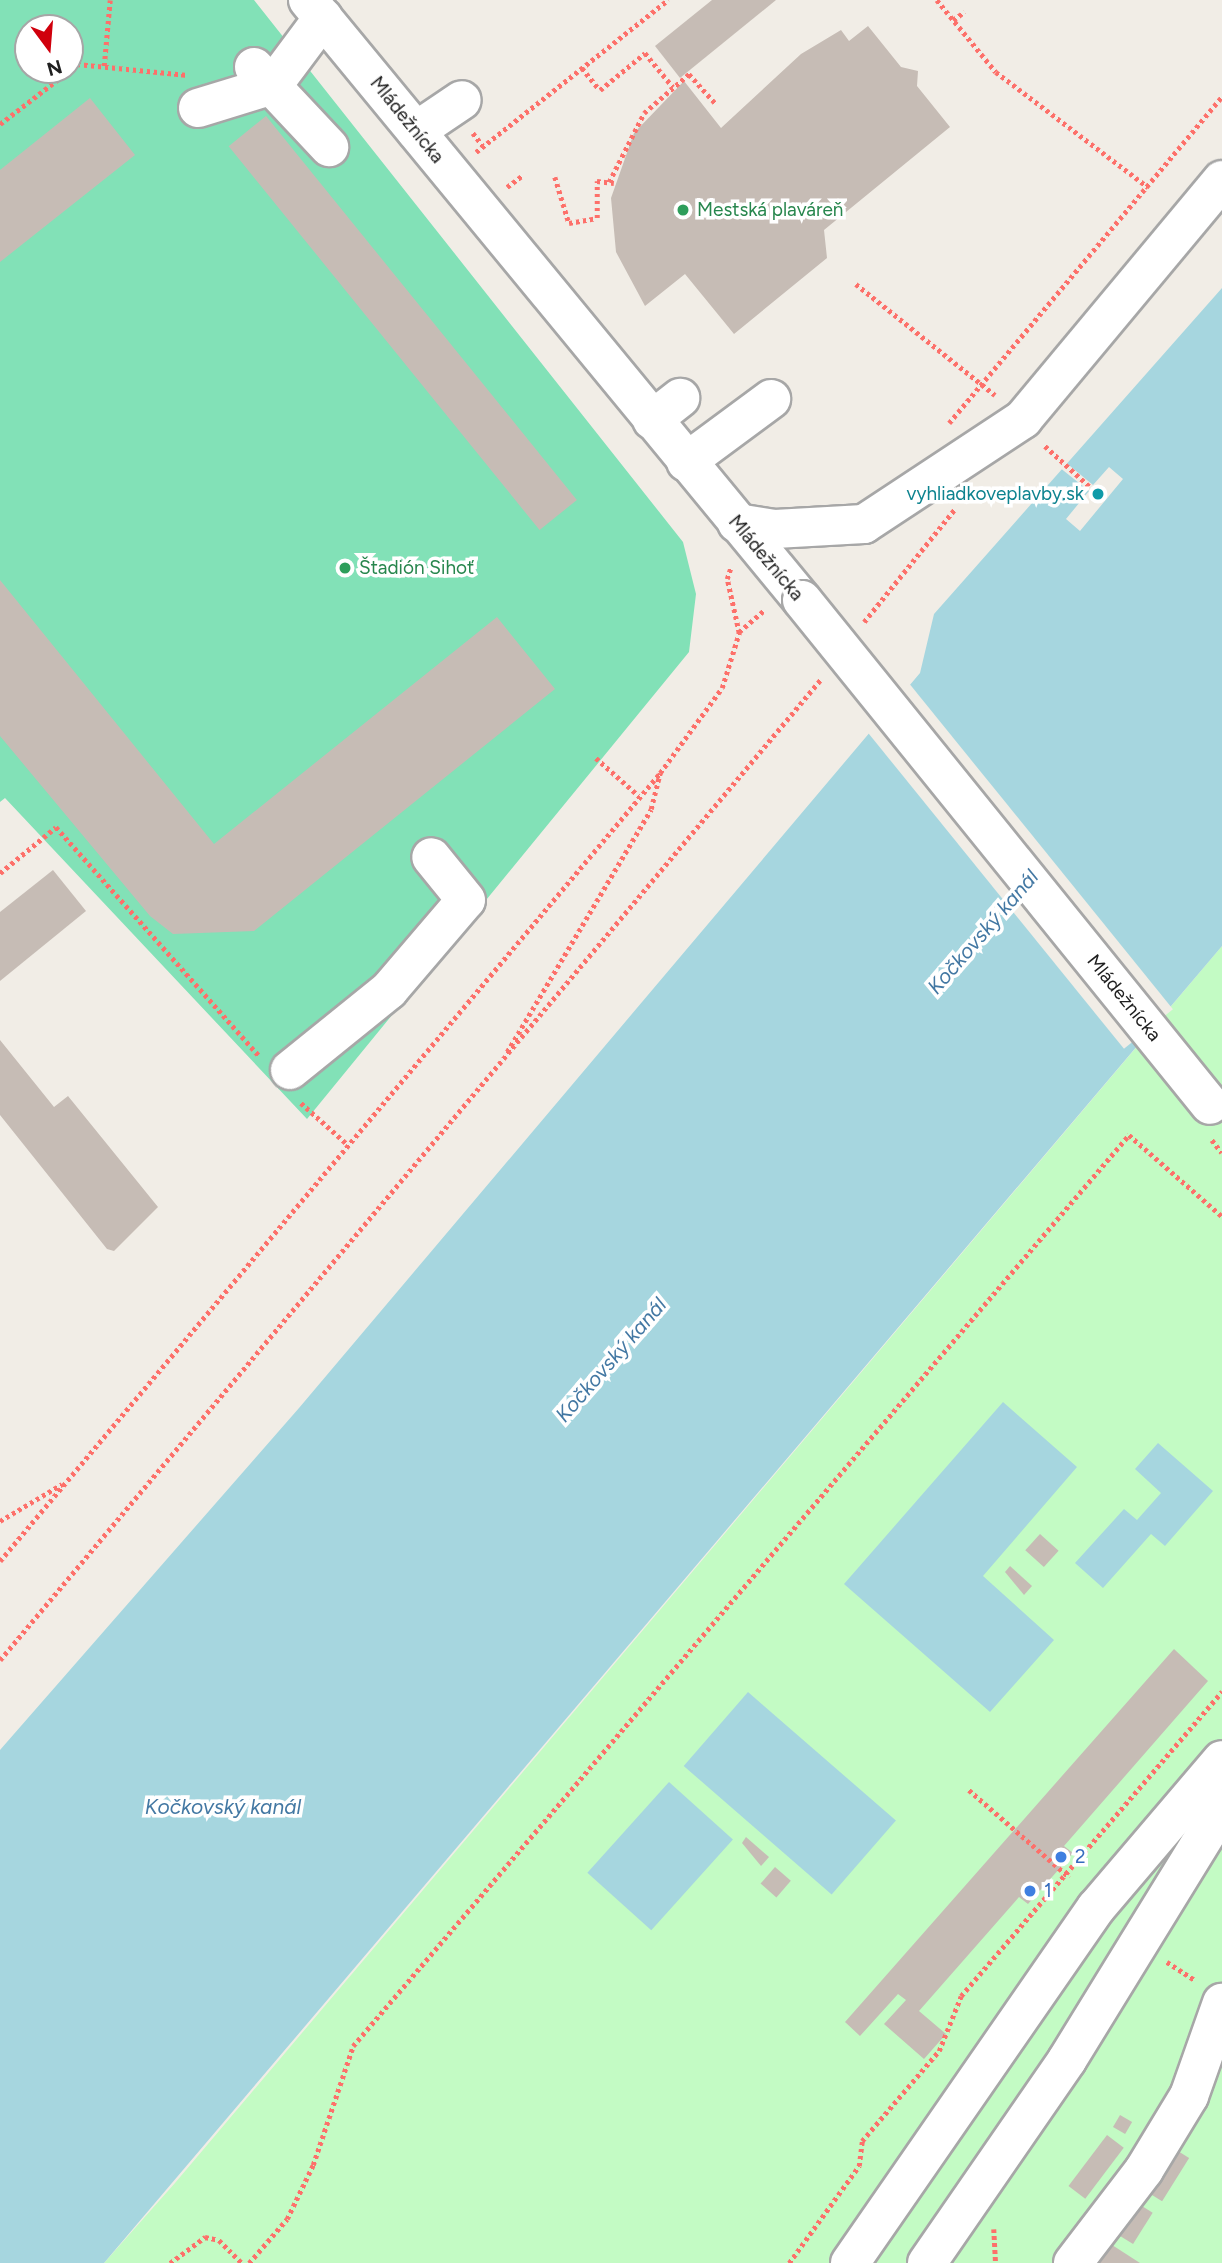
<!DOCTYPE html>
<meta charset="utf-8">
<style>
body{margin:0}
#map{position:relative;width:1222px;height:2263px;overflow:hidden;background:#f1ede6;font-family:Figtree,sans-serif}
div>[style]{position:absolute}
.park>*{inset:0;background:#c3fbc4}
.pitch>*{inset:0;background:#82e1b7}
.water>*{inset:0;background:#a6d6df;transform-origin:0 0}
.pier>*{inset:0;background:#f1ede6;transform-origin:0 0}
.building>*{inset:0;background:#c6bcb5;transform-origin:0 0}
.path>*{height:4.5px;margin-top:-2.25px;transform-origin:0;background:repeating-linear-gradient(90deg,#fd706a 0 3.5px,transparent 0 7px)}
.roads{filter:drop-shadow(2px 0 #a7a7a7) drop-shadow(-2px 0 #a7a7a7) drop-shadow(0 2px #a7a7a7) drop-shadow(0 -2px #a7a7a7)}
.minor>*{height:38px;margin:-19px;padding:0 19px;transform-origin:19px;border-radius:19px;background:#fff}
.bridges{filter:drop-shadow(2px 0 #a7a7a7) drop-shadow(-2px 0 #a7a7a7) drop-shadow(0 2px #a7a7a7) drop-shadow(0 -2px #a7a7a7)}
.minor-bridge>*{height:38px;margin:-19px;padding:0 19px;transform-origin:19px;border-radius:19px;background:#fff}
.dots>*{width:19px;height:19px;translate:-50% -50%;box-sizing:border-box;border:4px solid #fff;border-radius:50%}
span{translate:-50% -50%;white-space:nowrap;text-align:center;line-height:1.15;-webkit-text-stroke:7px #fff;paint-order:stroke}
.street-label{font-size:19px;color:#202020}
.leisure-label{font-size:19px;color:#27864d}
.left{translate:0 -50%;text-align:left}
.culture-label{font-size:19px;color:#0d838f}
.right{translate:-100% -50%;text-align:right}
.shop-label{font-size:19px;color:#366cbe}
.water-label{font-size:21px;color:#4378a3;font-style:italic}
.north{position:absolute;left:14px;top:14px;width:70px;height:70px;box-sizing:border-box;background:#fff;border:2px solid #a6a6a6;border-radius:50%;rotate:164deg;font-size:19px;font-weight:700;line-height:28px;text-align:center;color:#202020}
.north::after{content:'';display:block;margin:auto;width:24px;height:32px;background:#d0000d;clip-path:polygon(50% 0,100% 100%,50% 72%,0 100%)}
</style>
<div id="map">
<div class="park">
<i style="clip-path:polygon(1222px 946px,1222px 2263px,104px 2263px,175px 2183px)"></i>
</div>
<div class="pitch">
<i style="clip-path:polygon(evenodd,0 0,254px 0,683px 542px,696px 594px,689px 652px,307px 1119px,5px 798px,0 802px,0 0,28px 28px,70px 28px,70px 70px,28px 70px,28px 28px)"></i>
</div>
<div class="water">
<i style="clip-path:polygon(1222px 288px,1222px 946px,104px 2263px,0 2263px,0 1750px,299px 1408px,920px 673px,934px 614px)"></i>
<i style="clip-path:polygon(1003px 1402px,1077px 1467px,983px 1576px,1054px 1640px,990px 1712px,844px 1584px)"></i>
<i style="clip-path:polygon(1158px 1443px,1213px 1491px,1165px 1546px,1151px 1534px,1103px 1588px,1075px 1563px,1124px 1509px,1137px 1520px,1161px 1493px,1135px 1469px)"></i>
<i style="left:748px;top:1692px;width:196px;height:98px;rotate:41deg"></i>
<i style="left:669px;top:1782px;width:86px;height:122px;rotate:42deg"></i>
</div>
<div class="pier">
<i style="clip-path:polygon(1064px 461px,1093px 485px,1109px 467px,1123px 479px,1080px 531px,1066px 519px,1089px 491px,1059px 467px)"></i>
<i style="left:908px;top:682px;width:421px;height:63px;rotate:51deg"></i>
</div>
<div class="building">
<i style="clip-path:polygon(712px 0,776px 0,680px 78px,655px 46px)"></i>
<i style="clip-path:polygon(868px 26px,901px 67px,918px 71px,917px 86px,950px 127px,824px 230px,827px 258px,734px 334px,685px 274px,645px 306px,616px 252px,611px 198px,634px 133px,684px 81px,721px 128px,801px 54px,841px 30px,849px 41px)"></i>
<i style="clip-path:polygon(90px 98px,135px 155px,0 262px,0 170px)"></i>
<i style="left:266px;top:116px;width:494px;height:48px;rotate:51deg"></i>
<i style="clip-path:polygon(0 580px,214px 844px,497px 617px,555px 689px,254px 931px,173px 934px,150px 916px,0 736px)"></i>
<i style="clip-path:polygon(53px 870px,86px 911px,0 981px,0 912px)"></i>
<i style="clip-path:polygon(0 1040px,54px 1107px,68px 1096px,158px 1207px,114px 1251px,107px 1249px,0 1115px)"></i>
<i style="left:1040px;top:1534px;width:25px;height:22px;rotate:42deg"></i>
<i style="clip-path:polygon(1010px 1566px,1032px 1586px,1024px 1595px,1005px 1572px)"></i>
<i style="clip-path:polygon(1174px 1649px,1208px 1681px,1064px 1846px,1073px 1853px,1060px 1868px,1028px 1904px,1019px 1897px,919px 2011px,946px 2034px,924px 2059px,884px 2024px,906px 2000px,898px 1994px,860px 2036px,845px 2022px)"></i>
<i style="clip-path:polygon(746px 1837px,769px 1857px,761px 1866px,742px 1843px)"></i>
<i style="left:775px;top:1867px;width:21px;height:22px;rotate:41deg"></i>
<i style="left:1120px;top:2115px;width:14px;height:14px;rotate:30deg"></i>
<i style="left:1107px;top:2135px;width:21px;height:64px;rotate:37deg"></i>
<i style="left:1173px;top:2148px;width:19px;height:51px;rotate:32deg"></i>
<i style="left:1134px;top:2201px;width:22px;height:37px;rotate:32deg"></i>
<i style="clip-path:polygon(1109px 2243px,1140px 2263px,1096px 2263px)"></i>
</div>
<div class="path">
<i style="left:937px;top:0;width:93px;rotate:50.7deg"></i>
<i style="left:996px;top:72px;width:191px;rotate:37.1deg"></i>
<i style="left:953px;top:20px;width:14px;rotate:-36deg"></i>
<i style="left:104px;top:66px;width:66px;rotate:-84.8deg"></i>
<i style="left:582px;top:68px;width:28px;rotate:51deg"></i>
<i style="left:600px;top:90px;width:58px;rotate:-39.4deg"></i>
<i style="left:645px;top:53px;width:44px;rotate:50.5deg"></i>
<i style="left:70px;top:70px;width:9px;rotate:-41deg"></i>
<i style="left:77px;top:64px;width:111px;rotate:5.7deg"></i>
<i style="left:0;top:124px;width:88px;rotate:-37.6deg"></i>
<i style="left:473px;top:133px;width:16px;rotate:52deg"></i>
<i style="left:476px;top:152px;width:245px;rotate:-38.4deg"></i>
<i style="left:555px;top:177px;width:48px;rotate:73.1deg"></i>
<i style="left:569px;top:223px;width:28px;rotate:-10deg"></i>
<i style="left:597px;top:218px;width:37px;rotate:-90deg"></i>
<i style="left:597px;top:181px;width:17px;rotate:7deg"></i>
<i style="left:609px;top:182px;width:77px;rotate:-63.1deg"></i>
<i style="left:644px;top:113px;width:60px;rotate:-40.9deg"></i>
<i style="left:689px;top:74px;width:39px;rotate:48deg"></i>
<i style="left:507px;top:187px;width:20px;rotate:-37deg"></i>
<i style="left:856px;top:284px;width:178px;rotate:38.6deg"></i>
<i style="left:949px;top:423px;width:426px;rotate:-50.1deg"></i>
<i style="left:1045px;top:446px;width:72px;rotate:42.2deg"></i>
<i style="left:864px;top:622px;width:145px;rotate:-51.2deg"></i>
<i style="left:739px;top:632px;width:33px;rotate:-41deg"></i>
<i style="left:596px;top:758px;width:57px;rotate:41.5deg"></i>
<i style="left:0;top:873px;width:72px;rotate:-39.4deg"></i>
<i style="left:56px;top:827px;width:307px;rotate:48.4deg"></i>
<i style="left:507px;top:1052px;width:282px;rotate:-59.3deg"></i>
<i style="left:651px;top:809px;width:37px;rotate:-76deg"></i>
<i style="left:301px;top:1103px;width:62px;rotate:41.7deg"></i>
<i style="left:1212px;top:1140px;width:16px;rotate:52deg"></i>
<i style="left:0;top:1521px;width:72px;rotate:-30.8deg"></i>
<i style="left:0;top:1561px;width:1028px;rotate:-50.05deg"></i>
<i style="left:660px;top:773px;width:105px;rotate:-53.9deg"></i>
<i style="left:722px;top:688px;width:58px;rotate:-72.8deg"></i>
<i style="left:739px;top:633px;width:55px;rotate:-102.5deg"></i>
<i style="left:727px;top:579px;width:13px;rotate:-72deg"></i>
<i style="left:0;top:1660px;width:1279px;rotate:-50.07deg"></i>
<i style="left:969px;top:1790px;width:133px;rotate:41deg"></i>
<i style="left:1167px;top:1962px;width:33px;rotate:33deg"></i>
<i style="left:994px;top:2229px;width:34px;rotate:87deg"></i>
<i style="left:170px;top:2263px;width:44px;rotate:-36.6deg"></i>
<i style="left:205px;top:2237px;width:14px;rotate:12deg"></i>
<i style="left:219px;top:2240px;width:33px;rotate:45deg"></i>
<i style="left:249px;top:2263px;width:58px;rotate:-49.2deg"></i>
<i style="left:287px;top:2219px;width:60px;rotate:-64.3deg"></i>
<i style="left:313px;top:2165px;width:126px;rotate:-71.4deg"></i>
<i style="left:353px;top:2046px;width:1197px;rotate:-49.58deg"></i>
<i style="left:1129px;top:1135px;width:123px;rotate:41.1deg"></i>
<i style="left:789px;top:2263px;width:120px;rotate:-54.2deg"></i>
<i style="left:859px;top:2166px;width:25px;rotate:-83deg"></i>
<i style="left:862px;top:2141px;width:118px;rotate:-49.5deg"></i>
<i style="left:939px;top:2051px;width:59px;rotate:-68.2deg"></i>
<i style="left:961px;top:1996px;width:401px;rotate:-49.4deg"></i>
</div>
<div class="roads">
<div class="minor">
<i style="left:308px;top:0;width:777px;rotate:50.53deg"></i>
<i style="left:254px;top:67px;width:110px;rotate:46.8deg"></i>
<i style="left:198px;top:108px;width:78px;rotate:-17deg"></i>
<i style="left:273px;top:85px;width:84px;rotate:-53.3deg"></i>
<i style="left:416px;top:131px;width:55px;rotate:-34deg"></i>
<i style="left:652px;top:420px;width:36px;rotate:-38deg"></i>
<i style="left:686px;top:462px;width:106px;rotate:-36.5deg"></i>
<i style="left:737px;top:523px;width:38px;rotate:9deg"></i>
<i style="left:775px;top:529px;width:89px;rotate:-3.2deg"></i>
<i style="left:864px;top:524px;width:191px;rotate:-33.4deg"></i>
<i style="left:1023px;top:419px;width:311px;rotate:-50.2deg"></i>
<i style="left:290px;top:1070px;width:127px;rotate:-38.9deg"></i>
<i style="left:389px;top:990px;width:118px;rotate:-49.5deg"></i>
<i style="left:466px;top:900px;width:55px;rotate:-129.1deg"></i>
<i style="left:850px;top:2263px;width:432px;rotate:-55.3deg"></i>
<i style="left:1096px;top:1908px;width:194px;rotate:-49.6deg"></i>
<i style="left:927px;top:2263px;width:247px;rotate:-55.4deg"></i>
<i style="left:1067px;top:2060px;width:296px;rotate:-58.4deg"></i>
<i style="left:1073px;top:2263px;width:117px;rotate:-52.6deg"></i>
<i style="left:1144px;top:2170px;width:87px;rotate:-58.7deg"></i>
<i style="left:1189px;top:2096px;width:99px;rotate:-70.5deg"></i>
</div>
</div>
<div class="bridges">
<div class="minor-bridge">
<i style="left:802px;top:600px;width:649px;rotate:51.06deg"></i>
</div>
</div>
<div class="dots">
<i style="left:683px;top:210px;background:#2e9e5b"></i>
<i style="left:1098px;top:494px;background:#0f9aa8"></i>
<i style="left:345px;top:568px;background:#2e9e5b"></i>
<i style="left:1061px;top:1857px;background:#3f7fe0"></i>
<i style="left:1030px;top:1891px;background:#3f7fe0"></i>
</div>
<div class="street-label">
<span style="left:407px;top:120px;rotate:51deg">Mládežnícka</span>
<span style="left:766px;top:558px;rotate:50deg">Mládežnícka</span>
<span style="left:1124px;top:998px;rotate:51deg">Mládežnícka</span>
</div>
<div class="leisure-label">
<span class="left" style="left:697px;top:210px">Mestská plaváreň</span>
<span class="left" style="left:359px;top:568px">Štadión Sihoť</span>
</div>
<div class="culture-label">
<span class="right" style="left:1084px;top:494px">vyhliadkoveplavby.sk</span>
</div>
<div class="shop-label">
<span class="left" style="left:1075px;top:1857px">2</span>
<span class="left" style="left:1044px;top:1891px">1</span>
</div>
<div class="water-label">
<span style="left:983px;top:932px;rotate:-49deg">Kočkovský kanál</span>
<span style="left:611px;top:1360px;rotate:-49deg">Kočkovský kanál</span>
<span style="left:223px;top:1807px">Kočkovský kanál</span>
</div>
<div class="north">N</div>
</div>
